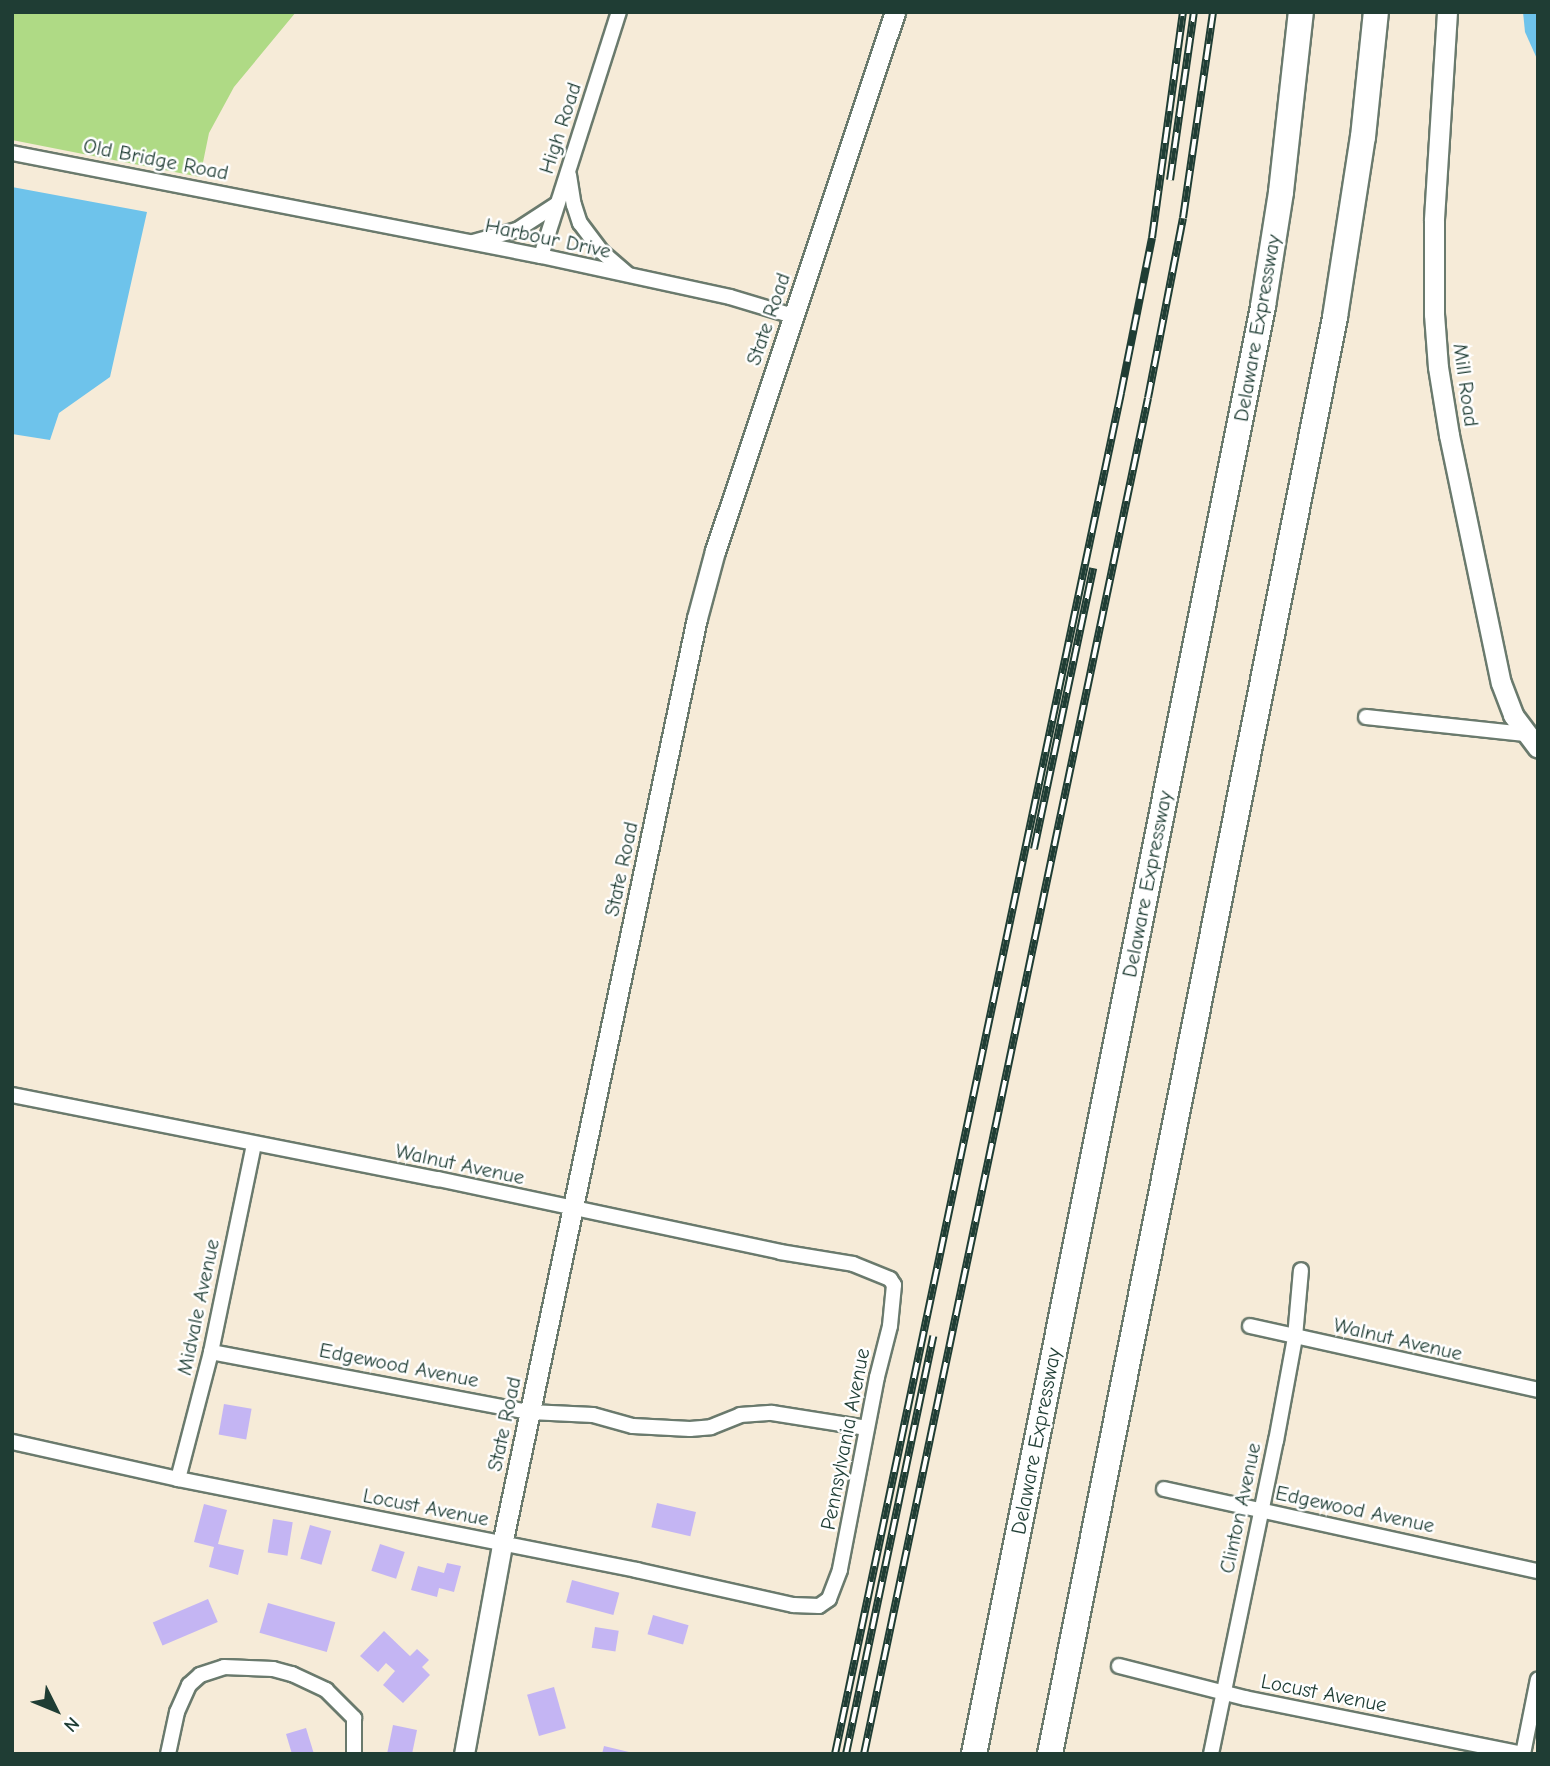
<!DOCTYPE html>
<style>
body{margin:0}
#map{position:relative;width:1550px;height:1766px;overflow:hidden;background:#f6ebd8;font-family:"Comic Neue",sans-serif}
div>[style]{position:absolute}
.green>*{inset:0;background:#afda85}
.water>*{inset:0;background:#6ec3eb}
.building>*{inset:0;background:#c4b5f3;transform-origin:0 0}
.roads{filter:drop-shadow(2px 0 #6a7a6d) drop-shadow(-2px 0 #6a7a6d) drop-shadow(0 2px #6a7a6d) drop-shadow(0 -2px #6a7a6d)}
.street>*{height:14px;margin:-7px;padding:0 7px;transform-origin:7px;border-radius:7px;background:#fff}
.secondary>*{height:19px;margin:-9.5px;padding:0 9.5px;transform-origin:9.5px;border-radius:9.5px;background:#fff}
.highway>*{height:24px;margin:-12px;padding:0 12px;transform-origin:12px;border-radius:12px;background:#fff}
.rail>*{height:8px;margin-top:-4px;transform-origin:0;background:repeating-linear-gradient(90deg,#fff 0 16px,#1f3d34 0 32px);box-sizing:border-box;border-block:2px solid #1f3d34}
span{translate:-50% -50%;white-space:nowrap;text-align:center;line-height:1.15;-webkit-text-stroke:5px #fff;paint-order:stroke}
.street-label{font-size:21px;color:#1f3d34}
.frame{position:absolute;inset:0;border:14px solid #1f3d34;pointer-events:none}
.north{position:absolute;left:21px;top:1675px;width:70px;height:70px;-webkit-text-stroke:5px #fff;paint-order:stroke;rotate:133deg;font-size:19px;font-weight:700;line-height:28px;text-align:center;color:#1f3d34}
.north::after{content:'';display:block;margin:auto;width:24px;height:32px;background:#1f3d34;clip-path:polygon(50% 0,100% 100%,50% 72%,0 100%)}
</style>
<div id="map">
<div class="green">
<i style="clip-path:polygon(12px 12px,296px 12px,234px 87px,209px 133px,200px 177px,12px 140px)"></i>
</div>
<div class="water">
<i style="clip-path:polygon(1523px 12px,1538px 12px,1538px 61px,1525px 32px)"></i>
<i style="clip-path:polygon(12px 187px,147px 212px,110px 377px,59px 413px,50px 440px,12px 434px)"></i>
</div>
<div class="building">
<i style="left:224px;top:1404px;width:28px;height:31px;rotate:10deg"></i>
<i style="left:657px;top:1503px;width:40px;height:25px;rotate:13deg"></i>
<i style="clip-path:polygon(204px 1504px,227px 1510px,218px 1544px,244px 1550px,238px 1575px,209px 1567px,214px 1547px,194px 1542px)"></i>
<i style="left:273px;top:1519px;width:20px;height:34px;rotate:9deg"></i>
<i style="left:310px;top:1525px;width:22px;height:35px;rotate:16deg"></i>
<i style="left:380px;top:1544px;width:26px;height:28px;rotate:18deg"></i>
<i style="clip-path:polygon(447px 1563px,461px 1566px,454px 1592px,439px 1588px,437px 1597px,411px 1590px,418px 1566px,444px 1573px)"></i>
<i style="left:572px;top:1580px;width:49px;height:23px;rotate:15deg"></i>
<i style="left:208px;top:1599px;width:25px;height:60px;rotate:67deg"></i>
<i style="left:268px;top:1603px;width:70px;height:31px;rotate:16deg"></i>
<i style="left:653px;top:1615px;width:37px;height:20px;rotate:16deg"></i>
<i style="left:595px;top:1627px;width:24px;height:21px;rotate:9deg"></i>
<i style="clip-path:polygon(384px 1631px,410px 1656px,417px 1649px,429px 1660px,422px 1667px,430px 1675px,403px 1703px,383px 1685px,395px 1671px,386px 1663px,378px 1672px,360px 1656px)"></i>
<i style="left:554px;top:1687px;width:43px;height:28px;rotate:74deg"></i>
<i style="clip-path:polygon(393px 1725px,417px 1730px,412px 1754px,387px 1754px)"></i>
<i style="clip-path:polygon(306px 1728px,314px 1754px,292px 1754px,286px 1734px)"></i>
<i style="clip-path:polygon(604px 1746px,633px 1753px,633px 1754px,602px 1754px)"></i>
</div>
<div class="roads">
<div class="street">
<i style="left:12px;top:153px;width:539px;rotate:11.02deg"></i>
<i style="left:541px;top:256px;width:193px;rotate:12.2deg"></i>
<i style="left:730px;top:297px;width:66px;rotate:16.8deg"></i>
<i style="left:569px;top:175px;width:30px;rotate:81deg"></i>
<i style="left:574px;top:205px;width:19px;rotate:72deg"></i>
<i style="left:580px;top:223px;width:36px;rotate:53deg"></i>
<i style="left:602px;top:252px;width:33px;rotate:41deg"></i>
<i style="left:473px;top:242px;width:46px;rotate:-15.3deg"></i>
<i style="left:517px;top:230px;width:48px;rotate:-33deg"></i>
<i style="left:541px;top:256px;width:256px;rotate:-72.3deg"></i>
<i style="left:1366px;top:717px;width:160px;rotate:6.1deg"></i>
<i style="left:12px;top:1095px;width:434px;rotate:11.2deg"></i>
<i style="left:438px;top:1179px;width:350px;rotate:12deg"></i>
<i style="left:780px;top:1252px;width:74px;rotate:9.3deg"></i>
<i style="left:853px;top:1264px;width:40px;rotate:22deg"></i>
<i style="left:890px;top:1279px;width:7px;rotate:56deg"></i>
<i style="left:894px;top:1285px;width:41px;rotate:95.6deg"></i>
<i style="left:890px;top:1326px;width:53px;rotate:104.3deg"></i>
<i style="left:877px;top:1377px;width:197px;rotate:100.9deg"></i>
<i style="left:840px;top:1570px;width:31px;rotate:111deg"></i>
<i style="left:829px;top:1599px;width:12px;rotate:145deg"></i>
<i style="left:819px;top:1606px;width:26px;rotate:-178deg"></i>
<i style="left:793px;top:1605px;width:160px;rotate:-167.4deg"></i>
<i style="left:637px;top:1570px;width:468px;rotate:-168.8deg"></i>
<i style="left:178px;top:1479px;width:170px;rotate:-167.4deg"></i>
<i style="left:1250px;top:1326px;width:295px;rotate:12.5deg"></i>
<i style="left:211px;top:1352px;width:325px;rotate:10.7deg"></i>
<i style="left:530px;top:1412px;width:63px;rotate:2.7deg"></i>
<i style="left:593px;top:1415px;width:41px;rotate:15.4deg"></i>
<i style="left:633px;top:1426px;width:57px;rotate:3deg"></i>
<i style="left:690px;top:1429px;width:21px;rotate:-5deg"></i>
<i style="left:711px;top:1427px;width:31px;rotate:-22deg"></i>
<i style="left:740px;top:1415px;width:32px;rotate:-4deg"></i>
<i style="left:772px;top:1413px;width:96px;rotate:9deg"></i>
<i style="left:178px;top:1479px;width:131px;rotate:-75.4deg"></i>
<i style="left:211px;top:1352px;width:212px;rotate:-78.3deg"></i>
<i style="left:1164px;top:1489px;width:383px;rotate:12.4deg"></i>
<i style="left:1119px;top:1666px;width:130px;rotate:14.3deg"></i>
<i style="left:1245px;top:1698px;width:283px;rotate:11.4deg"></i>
<i style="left:168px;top:1754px;width:43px;rotate:-77.9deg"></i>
<i style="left:177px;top:1712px;width:30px;rotate:-66deg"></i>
<i style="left:189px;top:1685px;width:15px;rotate:-42deg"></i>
<i style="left:200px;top:1675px;width:25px;rotate:-18deg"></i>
<i style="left:224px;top:1667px;width:49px;rotate:2.3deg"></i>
<i style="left:273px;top:1669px;width:20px;rotate:15deg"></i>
<i style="left:292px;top:1674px;width:38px;rotate:25deg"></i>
<i style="left:326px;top:1690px;width:40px;rotate:45deg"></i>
<i style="left:354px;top:1718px;width:36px;rotate:90deg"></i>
<i style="left:1211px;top:1754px;width:320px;rotate:-78.3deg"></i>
<i style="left:1276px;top:1441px;width:106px;rotate:-79.6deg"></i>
<i style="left:1295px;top:1337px;width:67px;rotate:-84.9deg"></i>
<i style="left:1523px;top:1754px;width:76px;rotate:-78.7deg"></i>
</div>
<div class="secondary">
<i style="left:1447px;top:12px;width:209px;rotate:93.6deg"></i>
<i style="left:1434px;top:221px;width:93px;rotate:90deg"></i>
<i style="left:1434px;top:314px;width:53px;rotate:85.7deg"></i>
<i style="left:1438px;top:367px;width:69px;rotate:80.8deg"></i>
<i style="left:1449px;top:435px;width:253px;rotate:78.2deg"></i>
<i style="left:1501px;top:683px;width:34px;rotate:69deg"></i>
<i style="left:1513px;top:715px;width:41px;rotate:52.9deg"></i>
<i style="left:464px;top:1754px;width:213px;rotate:-79.7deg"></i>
<i style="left:502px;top:1544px;width:946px;rotate:-78.11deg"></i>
<i style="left:697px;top:618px;width:69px;rotate:-75deg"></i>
<i style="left:715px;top:551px;width:568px;rotate:-71.53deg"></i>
</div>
<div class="highway">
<i style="left:974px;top:1754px;width:1477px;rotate:-78.71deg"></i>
<i style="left:1263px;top:306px;width:115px;rotate:-81deg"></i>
<i style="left:1281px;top:192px;width:181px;rotate:-83.7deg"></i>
<i style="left:1050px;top:1754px;width:1465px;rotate:-78.78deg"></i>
<i style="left:1335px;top:317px;width:182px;rotate:-81.2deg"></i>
<i style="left:1363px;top:137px;width:126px;rotate:-84.1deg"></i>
</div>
</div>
<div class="rail">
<i style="left:1170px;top:180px;width:170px;rotate:-81.9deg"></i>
<i style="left:1034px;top:849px;width:287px;rotate:-78.1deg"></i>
<i style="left:835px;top:1754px;width:1391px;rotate:-78.13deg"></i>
<i style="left:1121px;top:393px;width:158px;rotate:-78.7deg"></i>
<i style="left:1152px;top:238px;width:228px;rotate:-82.2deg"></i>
<i style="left:846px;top:1754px;width:427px;rotate:-78.2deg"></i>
<i style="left:864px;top:1754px;width:1385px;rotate:-78.17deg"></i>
<i style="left:1148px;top:398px;width:183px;rotate:-79deg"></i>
<i style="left:1183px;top:218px;width:208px;rotate:-81.7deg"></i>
</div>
<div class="street-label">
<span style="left:560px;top:128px;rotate:-72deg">High Road</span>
<span style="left:156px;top:159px;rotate:11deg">Old Bridge Road</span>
<span style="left:548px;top:238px;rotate:12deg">Harbour Drive</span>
<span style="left:768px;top:319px;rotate:-71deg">State Road</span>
<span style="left:1257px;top:328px;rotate:-80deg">Delaware Expressway</span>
<span style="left:1466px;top:385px;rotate:82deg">Mill Road</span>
<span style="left:621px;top:869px;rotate:-78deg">State Road</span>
<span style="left:1147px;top:884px;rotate:-79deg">Delaware Expressway</span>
<span style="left:460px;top:1164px;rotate:12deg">Walnut Avenue</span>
<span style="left:198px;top:1307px;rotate:-78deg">Midvale Avenue</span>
<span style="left:1398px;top:1339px;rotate:13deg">Walnut Avenue</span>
<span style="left:399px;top:1365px;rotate:11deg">Edgewood Avenue</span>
<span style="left:504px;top:1424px;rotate:-78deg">State Road</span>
<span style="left:845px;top:1439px;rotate:-79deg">Pennsylvania Avenue</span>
<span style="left:1036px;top:1441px;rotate:-79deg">Delaware Expressway</span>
<span style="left:426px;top:1507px;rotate:11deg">Locust Avenue</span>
<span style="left:1240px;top:1508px;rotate:-78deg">Clinton Avenue</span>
<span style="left:1355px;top:1509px;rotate:12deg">Edgewood Avenue</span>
<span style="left:1324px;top:1693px;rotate:11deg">Locust Avenue</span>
</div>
<div class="frame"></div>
<div class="north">N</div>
</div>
